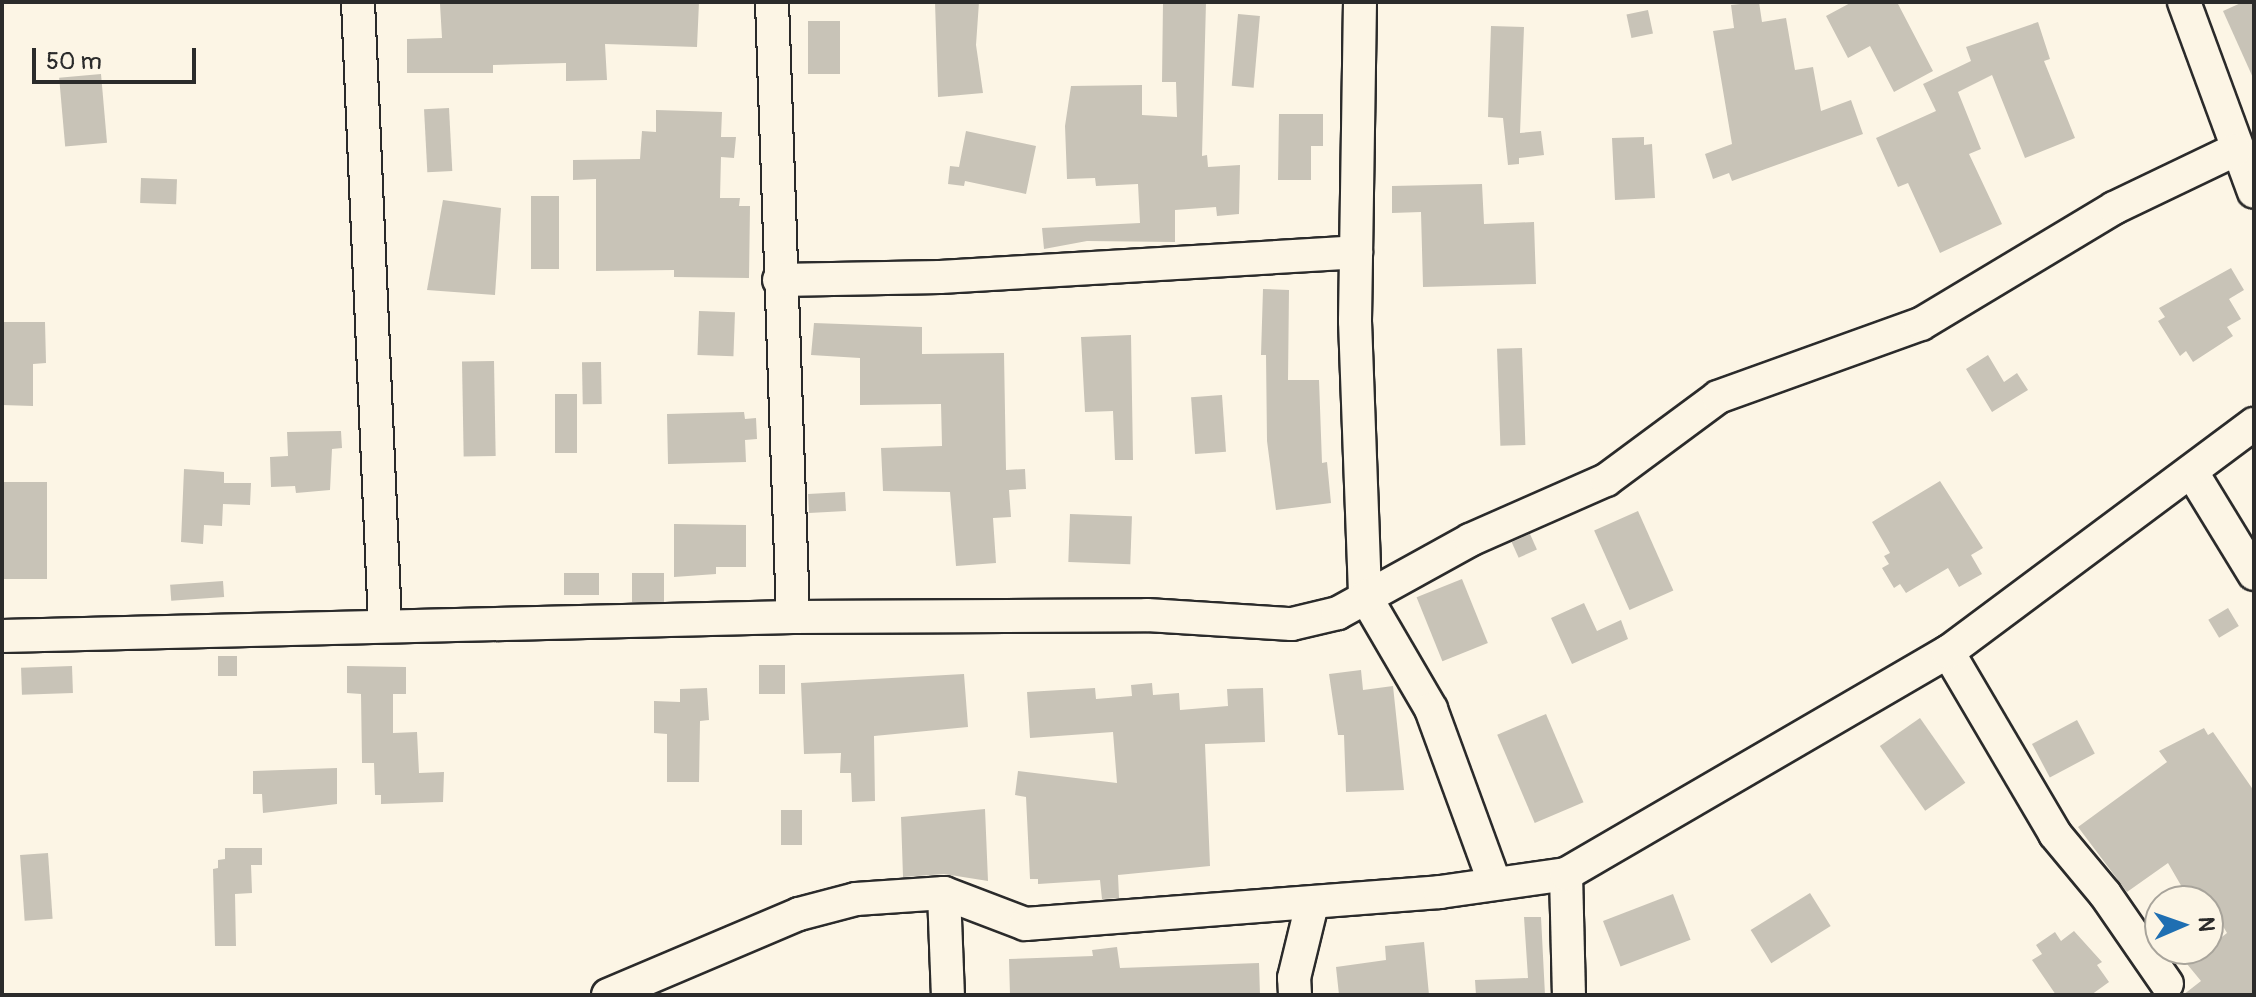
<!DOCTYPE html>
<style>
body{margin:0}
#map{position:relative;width:2256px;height:997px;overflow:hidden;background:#fcf5e5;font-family:Pangolin,sans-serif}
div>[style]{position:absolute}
.building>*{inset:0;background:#c8c3b7;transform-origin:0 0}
.roads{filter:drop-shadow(2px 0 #2b2b2b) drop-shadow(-2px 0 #2b2b2b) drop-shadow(0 2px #2b2b2b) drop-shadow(0 -2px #2b2b2b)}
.minor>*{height:32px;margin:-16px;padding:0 16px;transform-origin:16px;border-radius:16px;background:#fcf5e5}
span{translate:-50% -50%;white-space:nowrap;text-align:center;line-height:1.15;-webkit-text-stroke:7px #fcf5e5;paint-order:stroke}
.frame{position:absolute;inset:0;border:4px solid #2b2b2b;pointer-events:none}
.north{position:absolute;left:2144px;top:885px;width:80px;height:80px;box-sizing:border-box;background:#fcf5e5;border:2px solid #a8a49b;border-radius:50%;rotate:88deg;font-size:22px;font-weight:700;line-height:32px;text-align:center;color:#2b2b2b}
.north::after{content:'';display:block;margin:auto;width:28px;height:36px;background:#1f6fb2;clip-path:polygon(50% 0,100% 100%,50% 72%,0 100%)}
.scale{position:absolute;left:32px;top:48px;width:164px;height:36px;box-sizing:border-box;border:4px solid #2b2b2b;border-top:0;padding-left:10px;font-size:24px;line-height:28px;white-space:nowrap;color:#2b2b2b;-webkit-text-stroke:6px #fcf5e5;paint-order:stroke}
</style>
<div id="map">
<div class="building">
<i style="clip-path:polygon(699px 2px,697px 47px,605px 44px,607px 80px,566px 81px,566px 63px,493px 65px,493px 73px,407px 73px,407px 39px,442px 38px,440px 4px)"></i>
<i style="clip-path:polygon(935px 2px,979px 2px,976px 45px,983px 93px,938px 97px)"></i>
<i style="clip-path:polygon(1163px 2px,1206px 2px,1202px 156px,1207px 155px,1208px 167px,1240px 165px,1239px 214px,1217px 216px,1216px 207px,1175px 210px,1175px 242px,1087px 241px,1044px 249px,1042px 228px,1140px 223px,1138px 184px,1096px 186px,1095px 178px,1067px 179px,1065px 126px,1071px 86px,1142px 85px,1142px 115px,1177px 117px,1176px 82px,1162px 82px)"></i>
<i style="clip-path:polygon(1759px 2px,1762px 22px,1786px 18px,1795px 70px,1813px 67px,1821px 111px,1851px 100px,1863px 134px,1732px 181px,1729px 173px,1713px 179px,1705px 154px,1732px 144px,1713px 31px,1734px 28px,1731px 5px)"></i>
<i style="clip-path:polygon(1852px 2px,1897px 2px,1933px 71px,1894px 92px,1870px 46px,1848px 58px,1826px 16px)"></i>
<i style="clip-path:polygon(2243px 2px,2254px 2px,2254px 80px,2223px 11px)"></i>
<i style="left:1648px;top:10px;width:24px;height:22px;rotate:78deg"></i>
<i style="left:1238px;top:14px;width:22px;height:72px;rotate:5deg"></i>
<i style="left:808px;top:21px;width:32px;height:53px"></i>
<i style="clip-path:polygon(2038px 22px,2050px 59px,2044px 61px,2075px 138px,2025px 158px,1992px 75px,1958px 92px,1981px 149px,1969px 154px,2002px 224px,1940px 253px,1908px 183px,1898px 187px,1876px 138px,1936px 111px,1923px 84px,1971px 61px,1966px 47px)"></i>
<i style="clip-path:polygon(1491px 26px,1524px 27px,1520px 133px,1541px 131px,1544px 155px,1519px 158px,1519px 164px,1508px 165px,1503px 118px,1488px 117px)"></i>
<i style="left:101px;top:74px;width:69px;height:42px;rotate:85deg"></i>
<i style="left:449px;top:108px;width:63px;height:25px;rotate:87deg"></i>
<i style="clip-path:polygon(656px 110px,722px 112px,721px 137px,736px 137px,734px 158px,721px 157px,720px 198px,740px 198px,739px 206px,750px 206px,749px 278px,674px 277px,674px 270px,596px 271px,596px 179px,573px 180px,573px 160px,640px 159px,642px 131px,656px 132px)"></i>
<i style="clip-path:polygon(1279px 114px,1323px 114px,1323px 146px,1311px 146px,1311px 180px,1278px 180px)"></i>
<i style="clip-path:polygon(966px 131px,1036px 146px,1026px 194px,965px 181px,964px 186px,948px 184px,950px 166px,959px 167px)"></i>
<i style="clip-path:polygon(1644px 137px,1644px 145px,1652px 144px,1655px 198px,1615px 200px,1612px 138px)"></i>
<i style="left:141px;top:178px;width:36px;height:25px;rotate:2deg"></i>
<i style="clip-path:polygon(1482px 184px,1484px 224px,1534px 222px,1536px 284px,1423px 287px,1421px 212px,1392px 213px,1392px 186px)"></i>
<i style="left:531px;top:196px;width:28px;height:73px"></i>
<i style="clip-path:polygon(443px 200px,501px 208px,495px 295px,427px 290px)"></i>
<i style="clip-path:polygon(2231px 268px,2244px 290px,2229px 299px,2241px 319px,2227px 327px,2233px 336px,2193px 362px,2186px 351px,2180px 356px,2158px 321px,2165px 317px,2159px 308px)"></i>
<i style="clip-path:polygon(1263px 289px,1289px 290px,1288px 380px,1319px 380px,1322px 463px,1327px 462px,1331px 503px,1276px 510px,1267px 441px,1266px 355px,1261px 355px)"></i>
<i style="left:699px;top:311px;width:36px;height:44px;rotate:2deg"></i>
<i style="clip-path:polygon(2px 322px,45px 322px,46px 363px,33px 364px,33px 406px,2px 405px)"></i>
<i style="clip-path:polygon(814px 323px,922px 327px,922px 354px,1004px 353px,1006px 470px,1025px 469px,1026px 489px,1009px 490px,1011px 517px,993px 518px,996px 563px,956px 566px,950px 492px,883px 491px,881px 448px,942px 446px,941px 404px,860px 405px,860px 358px,811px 355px)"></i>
<i style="clip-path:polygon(1131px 335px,1133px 460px,1115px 460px,1113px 411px,1085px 412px,1081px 337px)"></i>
<i style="left:1522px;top:348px;width:97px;height:25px;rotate:88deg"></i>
<i style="clip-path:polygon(1988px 355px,2004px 382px,2017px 373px,2028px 390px,1992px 412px,1966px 369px)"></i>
<i style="left:494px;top:361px;width:95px;height:32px;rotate:89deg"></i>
<i style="left:601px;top:362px;width:42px;height:19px;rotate:89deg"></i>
<i style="left:555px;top:394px;width:22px;height:59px"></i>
<i style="left:1222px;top:395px;width:57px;height:31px;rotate:86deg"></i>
<i style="clip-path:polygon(744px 412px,745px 419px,756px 418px,757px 439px,745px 440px,746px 462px,668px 464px,667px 414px)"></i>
<i style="clip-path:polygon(341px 431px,342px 448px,332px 449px,330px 490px,296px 493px,295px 486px,271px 487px,270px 457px,288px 456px,287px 432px)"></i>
<i style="clip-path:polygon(184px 469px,224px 472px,224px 483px,251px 483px,250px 505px,223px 504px,222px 526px,204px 525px,203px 544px,181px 542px)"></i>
<i style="clip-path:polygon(1940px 481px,1983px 548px,1971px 555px,1982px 574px,1959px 587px,1948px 568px,1906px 593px,1900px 584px,1894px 588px,1882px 568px,1889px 564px,1884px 556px,1890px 553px,1872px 522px)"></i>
<i style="left:2px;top:482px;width:45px;height:97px"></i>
<i style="left:845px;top:492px;width:19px;height:37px;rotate:87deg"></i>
<i style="left:1638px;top:511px;width:87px;height:48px;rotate:66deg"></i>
<i style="left:1070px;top:514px;width:62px;height:48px;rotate:2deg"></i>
<i style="clip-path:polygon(674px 524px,746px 525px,746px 567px,716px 567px,716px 574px,674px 577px)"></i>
<i style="left:1530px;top:534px;width:17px;height:20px;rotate:66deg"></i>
<i style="left:564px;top:573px;width:35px;height:22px"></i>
<i style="left:632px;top:573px;width:32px;height:29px"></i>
<i style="left:1462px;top:579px;width:69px;height:49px;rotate:68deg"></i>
<i style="left:223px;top:581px;width:16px;height:53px;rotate:86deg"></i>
<i style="clip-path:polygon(1584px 603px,1597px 631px,1621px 620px,1628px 639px,1572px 664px,1551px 618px)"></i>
<i style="left:2228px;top:608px;width:21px;height:23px;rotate:59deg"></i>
<i style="left:218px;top:656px;width:19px;height:20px"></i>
<i style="left:759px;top:665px;width:26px;height:29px"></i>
<i style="left:72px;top:666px;width:27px;height:51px;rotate:88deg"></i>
<i style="clip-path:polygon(347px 666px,406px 667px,406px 694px,393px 694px,393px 733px,417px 732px,419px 773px,444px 772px,443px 802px,381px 804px,381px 795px,375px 795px,374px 763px,362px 763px,361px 694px,347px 693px)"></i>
<i style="clip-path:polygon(1361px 670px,1363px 690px,1393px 686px,1404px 790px,1346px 792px,1344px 735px,1338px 735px,1329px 674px)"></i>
<i style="clip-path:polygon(964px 674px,968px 727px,874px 736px,875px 801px,852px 802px,851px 773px,840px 773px,841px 753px,804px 754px,801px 683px)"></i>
<i style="clip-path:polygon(1152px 683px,1153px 695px,1179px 693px,1180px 710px,1228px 706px,1227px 689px,1263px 688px,1265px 742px,1205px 744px,1210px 866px,1118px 875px,1119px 898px,1102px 899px,1100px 880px,1038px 884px,1038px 879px,1030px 879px,1026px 797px,1015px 795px,1018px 771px,1117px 783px,1113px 732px,1030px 738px,1027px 692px,1095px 688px,1096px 699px,1132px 696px,1131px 685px)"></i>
<i style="clip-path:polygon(707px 688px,709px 720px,700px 721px,699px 782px,667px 782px,667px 734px,654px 733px,654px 701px,680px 702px,680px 689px)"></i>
<i style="left:1546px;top:714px;width:96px;height:53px;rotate:67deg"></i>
<i style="left:1920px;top:718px;width:79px;height:49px;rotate:55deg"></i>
<i style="left:2077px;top:720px;width:38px;height:51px;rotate:62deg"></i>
<i style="clip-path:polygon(2204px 728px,2208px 735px,2213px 732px,2254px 791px,2254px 995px,2183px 995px,2201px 981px,2187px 964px,2227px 933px,2208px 901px,2201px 894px,2190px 901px,2168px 863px,2127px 892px,2078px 827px,2167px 762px,2159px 751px)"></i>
<i style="clip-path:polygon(337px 768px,337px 804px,263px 813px,262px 794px,253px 794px,253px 771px)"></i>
<i style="clip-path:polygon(985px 809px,988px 881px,944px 874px,903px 877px,901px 817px)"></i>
<i style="left:781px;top:810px;width:21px;height:35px"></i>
<i style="clip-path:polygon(225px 848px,262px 848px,262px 865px,251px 865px,252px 893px,235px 894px,236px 946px,215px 946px,213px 869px,218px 868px,218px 860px,225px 859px)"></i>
<i style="left:48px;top:853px;width:66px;height:28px;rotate:86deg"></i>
<i style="left:1810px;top:893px;width:39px;height:70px;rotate:58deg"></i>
<i style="left:1673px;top:894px;width:49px;height:75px;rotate:69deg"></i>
<i style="clip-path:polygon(1524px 917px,1541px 917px,1545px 995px,1476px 995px,1475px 980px,1528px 978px)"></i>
<i style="clip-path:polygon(2074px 931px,2102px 962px,2097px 965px,2109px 982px,2091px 995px,2056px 995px,2032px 960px,2042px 954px,2036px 945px,2055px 932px,2061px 941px)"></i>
<i style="clip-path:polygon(1424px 942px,1429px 995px,1339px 995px,1336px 967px,1386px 960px,1385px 946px)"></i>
<i style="clip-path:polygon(1117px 947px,1120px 968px,1259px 963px,1260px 995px,1010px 995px,1009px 959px,1093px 956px,1092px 950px)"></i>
</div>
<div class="roads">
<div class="minor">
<i style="left:358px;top:2px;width:622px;rotate:87.51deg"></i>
<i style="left:772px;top:2px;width:615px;rotate:88.04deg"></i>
<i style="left:1360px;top:2px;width:319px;rotate:90.9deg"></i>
<i style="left:1355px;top:321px;width:275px;rotate:87.9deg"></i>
<i style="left:1365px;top:596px;width:131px;rotate:59.7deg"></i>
<i style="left:1431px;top:709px;width:183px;rotate:69.9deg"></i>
<i style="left:2184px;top:2px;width:202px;rotate:69.8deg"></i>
<i style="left:779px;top:280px;width:161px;rotate:-1.1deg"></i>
<i style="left:940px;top:277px;width:417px;rotate:-3.4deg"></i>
<i style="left:2193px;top:474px;width:117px;rotate:58.6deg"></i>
<i style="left:2px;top:636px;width:791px;rotate:-1.38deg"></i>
<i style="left:793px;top:617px;width:354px;rotate:-0.3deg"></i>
<i style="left:1147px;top:615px;width:145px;rotate:3.6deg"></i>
<i style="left:1292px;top:624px;width:47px;rotate:-13.4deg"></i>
<i style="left:1338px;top:613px;width:151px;rotate:-28.9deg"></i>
<i style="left:1470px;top:540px;width:149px;rotate:-23.8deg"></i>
<i style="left:1606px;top:480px;width:139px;rotate:-36.5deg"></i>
<i style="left:1718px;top:397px;width:216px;rotate:-19.8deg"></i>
<i style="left:1921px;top:324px;width:225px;rotate:-31deg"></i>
<i style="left:2114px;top:208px;width:134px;rotate:-25.6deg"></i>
<i style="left:1948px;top:652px;width:211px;rotate:59.5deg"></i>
<i style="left:2055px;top:834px;width:78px;rotate:50.2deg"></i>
<i style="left:2105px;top:894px;width:109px;rotate:55.4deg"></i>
<i style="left:1566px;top:874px;width:121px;rotate:88.6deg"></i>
<i style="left:944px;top:893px;width:102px;rotate:87.8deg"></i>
<i style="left:608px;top:995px;width:207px;rotate:-23deg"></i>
<i style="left:799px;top:914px;width:59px;rotate:-14.7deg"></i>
<i style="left:856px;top:899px;width:88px;rotate:-3.9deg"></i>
<i style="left:944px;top:893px;width:87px;rotate:20.9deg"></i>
<i style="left:1025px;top:924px;width:416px;rotate:-4.4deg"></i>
<i style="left:1440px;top:892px;width:127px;rotate:-8.1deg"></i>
<i style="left:1566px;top:874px;width:442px;rotate:-30.2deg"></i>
<i style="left:1948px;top:652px;width:382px;rotate:-36.7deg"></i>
<i style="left:1295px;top:995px;width:17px;rotate:-93deg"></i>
<i style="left:1294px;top:978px;width:76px;rotate:-76.3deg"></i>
</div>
</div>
<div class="frame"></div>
<div class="north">N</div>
<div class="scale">50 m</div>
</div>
